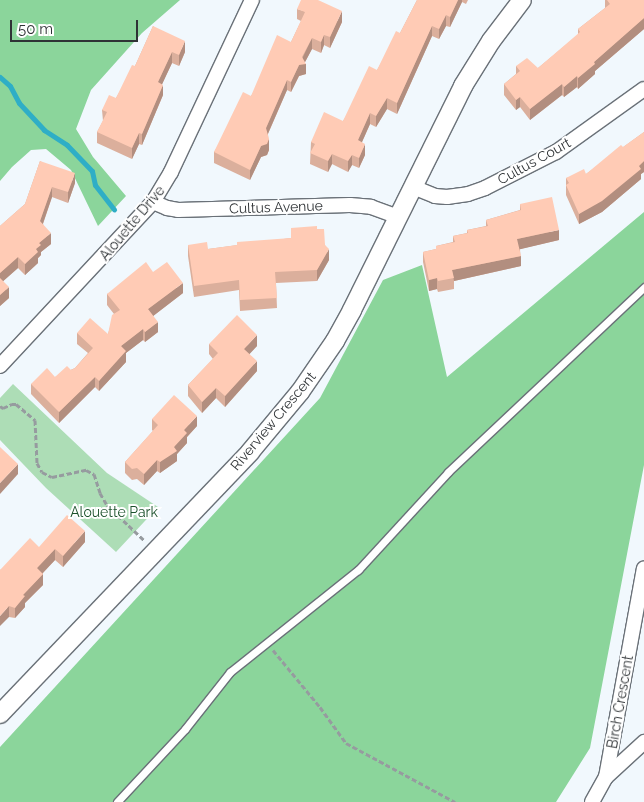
<!DOCTYPE html>
<style>
body{margin:0}
#map{position:relative;width:644px;height:802px;overflow:hidden;background:#f1f8fd;font-family:Raleway,sans-serif}
div>[style]{position:absolute}
.green>*{inset:0;background:#adddb6}
.forest>*{inset:0;background:#8bd59b}
.stream>*{height:5px;margin:-2.5px;padding:0 2.5px;transform-origin:2.5px;border-radius:2.5px;background:#2faec6}
.path>*{height:3px;margin-top:-1.5px;transform-origin:0;background:repeating-linear-gradient(90deg,#969b9f 0 5px,transparent 0 7.5px)}
.roads{filter:drop-shadow(1px 0 #6a7178) drop-shadow(-1px 0 #6a7178) drop-shadow(0 1px #6a7178) drop-shadow(0 -1px #6a7178)}
.service>*{height:7px;margin:-3.5px;padding:0 3.5px;transform-origin:3.5px;border-radius:3.5px;background:#fff}
.minor>*{height:14px;margin:-7px;padding:0 7px;transform-origin:7px;border-radius:7px;background:#fff}
.tertiary>*{height:18px;margin:-9px;padding:0 9px;transform-origin:9px;border-radius:9px;background:#fff}
.wall>*{inset:0;background:#dbaf9c}
.shaded-wall>*{inset:0;background:#b28e7f}
.building>*{inset:0;background:#ffcbb5}
span{translate:-50% -50%;white-space:nowrap;text-align:center;line-height:1.15;-webkit-text-stroke:4px #fff;paint-order:stroke}
.street-label{font-size:14px;color:#2f3336}
.park-label{font-size:14px;color:#1c512c}
.scale{position:absolute;left:10px;top:20px;width:128px;height:22px;box-sizing:border-box;border:2px solid #2f3336;border-top:0;padding-left:6px;font-size:15px;line-height:18px;white-space:nowrap;color:#2f3336;-webkit-text-stroke:4px #fff;paint-order:stroke}
</style>
<div id="map">
<div class="green">
<i style="clip-path:polygon(13px 384px,107px 473px,158px 507px,116px 552px,46px 488px,0 440px,0 398px)"></i>
</div>
<div class="forest">
<i style="clip-path:polygon(0 0,180px 0,142px 33px,91px 90px,76px 129px,93px 157px,126px 196px,98px 226px,71px 170px,46px 149px,31px 150px,12px 167px,0 181px)"></i>
<i style="clip-path:polygon(644px 212px,644px 465px,590px 748px,556px 802px,0 802px,0 747px,320px 398px,383px 280px,422px 265px,447px 377px)"></i>
</div>
<div class="stream">
<i style="left:0;top:77px;width:13px;rotate:42deg"></i>
<i style="left:10px;top:86px;width:19px;rotate:62deg"></i>
<i style="left:19px;top:103px;width:37px;rotate:47deg"></i>
<i style="left:44px;top:130px;width:27px;rotate:33deg"></i>
<i style="left:67px;top:145px;width:36px;rotate:46deg"></i>
<i style="left:92px;top:171px;width:14px;rotate:78deg"></i>
<i style="left:95px;top:185px;width:31px;rotate:52deg"></i>
</div>
<div class="path">
<i style="left:0;top:406px;width:4px;rotate:34deg"></i>
<i style="left:3px;top:408px;width:10px;rotate:-24deg"></i>
<i style="left:12px;top:404px;width:4px"></i>
<i style="left:16px;top:404px;width:25px;rotate:40deg"></i>
<i style="left:35px;top:420px;width:43px;rotate:87.3deg"></i>
<i style="left:37px;top:463px;width:10px;rotate:61deg"></i>
<i style="left:42px;top:472px;width:11px;rotate:27deg"></i>
<i style="left:52px;top:477px;width:35px;rotate:-12deg"></i>
<i style="left:86px;top:470px;width:9px;rotate:27deg"></i>
<i style="left:94px;top:474px;width:20px;rotate:72deg"></i>
<i style="left:100px;top:493px;width:14px;rotate:60deg"></i>
<i style="left:107px;top:505px;width:51px;rotate:43.4deg"></i>
<i style="left:273px;top:650px;width:74px;rotate:50.5deg"></i>
<i style="left:320px;top:707px;width:44px;rotate:54.2deg"></i>
<i style="left:346px;top:743px;width:124px;rotate:28.4deg"></i>
</div>
<div class="roads">
<div class="service">
<i style="left:117px;top:802px;width:100px;rotate:-47deg"></i>
<i style="left:185px;top:729px;width:73px;rotate:-51.7deg"></i>
<i style="left:230px;top:672px;width:164px;rotate:-38.6deg"></i>
<i style="left:358px;top:570px;width:133px;rotate:-47.4deg"></i>
<i style="left:448px;top:472px;width:270px;rotate:-43.3deg"></i>
</div>
<div class="minor">
<i style="left:413px;top:187px;width:24px;rotate:22deg"></i>
<i style="left:435px;top:196px;width:12px;rotate:5deg"></i>
<i style="left:447px;top:197px;width:21px;rotate:-8deg"></i>
<i style="left:468px;top:194px;width:18px;rotate:-19deg"></i>
<i style="left:485px;top:188px;width:80px;rotate:-26.9deg"></i>
<i style="left:556px;top:152px;width:108px;rotate:-35.6deg"></i>
<i style="left:153px;top:202px;width:15px;rotate:23deg"></i>
<i style="left:167px;top:208px;width:11px;rotate:10deg"></i>
<i style="left:178px;top:210px;width:172px;rotate:-1.7deg"></i>
<i style="left:350px;top:205px;width:21px;rotate:5deg"></i>
<i style="left:371px;top:207px;width:30px;rotate:20deg"></i>
<i style="left:0;top:366px;width:224px;rotate:-47deg"></i>
<i style="left:153px;top:202px;width:35px;rotate:-59deg"></i>
<i style="left:171px;top:172px;width:190px;rotate:-64.8deg"></i>
<i style="left:606px;top:777px;width:212px;rotate:-79.7deg"></i>
<i style="left:592px;top:802px;width:29px;rotate:-61deg"></i>
<i style="left:606px;top:777px;width:52px;rotate:-42.6deg"></i>
</div>
<div class="tertiary">
<i style="left:0;top:714px;width:362px;rotate:-46.3deg"></i>
<i style="left:250px;top:452px;width:78px;rotate:-50.2deg"></i>
<i style="left:300px;top:392px;width:62px;rotate:-55.5deg"></i>
<i style="left:335px;top:341px;width:35px;rotate:-61deg"></i>
<i style="left:352px;top:310px;width:250px;rotate:-63.6deg"></i>
<i style="left:463px;top:86px;width:53px;rotate:-58.1deg"></i>
<i style="left:491px;top:41px;width:51px;rotate:-52.9deg"></i>
</div>
</div>
<div class="wall">
<i style="clip-path:polygon(417px 0,468px 0,466px 4px,462px 2px,450px 27px,446px 26px,439px 39px,432px 36px,397px 114px,387px 109px,376px 127px,370px 124px,362px 142px,365px 155px,359px 168px,352px 165px,348px 172px,332px 164px,328px 172px,310px 164px,311px 142px,343px 121px,377px 70px,400px 33px)"></i>
<i style="clip-path:polygon(605px 0,644px 0,644px 29px,595px 71px,595px 74px,578px 89px,577px 87px,564px 97px,562px 95px,530px 120px,520px 107px,516px 110px,504px 95px,504px 84px,516px 74px,516px 66px,538px 68px,578px 35px,578px 29px,605px 8px)"></i>
<i style="clip-path:polygon(297px 9px,342px 22px,330px 48px,324px 45px,321px 53px,312px 49px,305px 62px,306px 74px,299px 76px,291px 92px,287px 90px,268px 134px,269px 150px,267px 155px,261px 157px,250px 180px,214px 163px,214px 152px,251px 96px,291px 42px,301px 21px,297px 19px)"></i>
<i style="clip-path:polygon(153px 26px,185px 52px,179px 66px,172px 63px,162px 84px,163px 95px,142px 145px,139px 144px,132px 159px,97px 143px,97px 132px,103px 121px,102px 110px,116px 98px,135px 66px)"></i>
<i style="clip-path:polygon(644px 132px,644px 172px,641px 174px,641px 179px,602px 212px,579px 224px,566px 195px,566px 178px,586px 174px)"></i>
<i style="clip-path:polygon(40px 161px,75px 183px,68px 203px,52px 197px,43px 224px,51px 244px,41px 252px,41px 255px,38px 258px,38px 263px,25px 275px,18px 268px,3px 281px,9px 298px,0 306px,0 226px,25px 204px)"></i>
<i style="clip-path:polygon(520px 204px,559px 240px,520px 249px,521px 266px,454px 281px,454px 289px,438px 292px,437px 289px,429px 291px,423px 262px,423px 252px,436px 249px,436px 246px,453px 242px,453px 236px,467px 233px,467px 230px,486px 226px,486px 220px,520px 210px)"></i>
<i style="clip-path:polygon(291px 228px,317px 229px,325px 245px,329px 260px,317px 281px,276px 283px,277px 308px,240px 311px,239px 290px,194px 297px,188px 256px,188px 245px,208px 249px,291px 238px)"></i>
<i style="clip-path:polygon(153px 272px,183px 293px,153px 316px,158px 332px,145px 342px,143px 340px,126px 353px,126px 362px,99px 391px,95px 387px,59px 423px,31px 394px,31px 384px,55px 377px,75px 368px,88px 353px,77px 344px,77px 333px,108px 334px,114px 314px,107px 305px,107px 294px)"></i>
<i style="clip-path:polygon(209px 344px,257px 346px,249px 354px,257px 371px,225px 407px,216px 398px,202px 413px,188px 396px,188px 385px,213px 359px,209px 354px)"></i>
<i style="clip-path:polygon(152px 419px,197px 426px,187px 437px,187px 443px,177px 454px,177px 461px,160px 473px,157px 471px,144px 485px,137px 479px,132px 480px,125px 473px,125px 462px,153px 431px,152px 430px)"></i>
<i style="clip-path:polygon(85px 542px,63px 567px,55px 560px,43px 573px,43px 585px,25px 603px,25px 607px,15px 618px,9px 617px,0 570px,39px 547px)"></i>
</div>
<div class="shaded-wall">
<i style="clip-path:polygon(458px 0,462px 0,462px 2px,450px 27px,450px 17px)"></i>
<i style="clip-path:polygon(342px 11px,342px 22px,330px 48px,330px 37px)"></i>
<i style="clip-path:polygon(446px 15px,446px 26px,439px 39px,439px 29px)"></i>
<i style="clip-path:polygon(644px 18px,644px 29px,595px 71px,595px 74px,578px 89px,578px 78px,594px 62px)"></i>
<i style="clip-path:polygon(432px 26px,432px 36px,397px 114px,397px 103px)"></i>
<i style="clip-path:polygon(324px 35px,324px 45px,321px 53px,321px 42px)"></i>
<i style="clip-path:polygon(312px 38px,312px 49px,304px 64px,306px 64px,306px 74px,299px 76px,291px 92px,291px 82px)"></i>
<i style="clip-path:polygon(185px 41px,185px 52px,179px 66px,179px 55px)"></i>
<i style="clip-path:polygon(172px 52px,172px 63px,158px 93px,158px 82px)"></i>
<i style="clip-path:polygon(577px 76px,577px 87px,564px 97px,564px 87px)"></i>
<i style="clip-path:polygon(287px 80px,287px 90px,266px 138px,266px 128px)"></i>
<i style="clip-path:polygon(562px 84px,562px 95px,530px 120px,530px 109px)"></i>
<i style="clip-path:polygon(163px 85px,163px 95px,142px 145px,142px 134px)"></i>
<i style="clip-path:polygon(520px 97px,520px 107px,516px 110px,516px 100px)"></i>
<i style="clip-path:polygon(387px 98px,387px 109px,376px 127px,376px 116px)"></i>
<i style="clip-path:polygon(370px 113px,370px 124px,358px 151px,358px 140px)"></i>
<i style="clip-path:polygon(139px 133px,139px 144px,132px 159px,132px 148px)"></i>
<i style="clip-path:polygon(269px 139px,269px 150px,267px 155px,261px 157px,250px 180px,250px 170px,261px 146px)"></i>
<i style="clip-path:polygon(365px 144px,365px 155px,359px 168px,359px 158px)"></i>
<i style="clip-path:polygon(332px 154px,332px 164px,328px 172px,328px 161px)"></i>
<i style="clip-path:polygon(352px 155px,352px 165px,348px 172px,348px 161px)"></i>
<i style="clip-path:polygon(644px 161px,644px 172px,641px 174px,641px 179px,602px 212px,579px 224px,579px 214px)"></i>
<i style="clip-path:polygon(75px 173px,75px 183px,68px 203px,68px 192px)"></i>
<i style="clip-path:polygon(52px 187px,52px 197px,40px 232px,40px 221px)"></i>
<i style="clip-path:polygon(559px 230px,559px 240px,517px 250px,517px 239px)"></i>
<i style="clip-path:polygon(51px 233px,51px 244px,41px 252px,41px 255px,38px 258px,38px 263px,25px 275px,25px 264px,36px 249px,39px 243px)"></i>
<i style="clip-path:polygon(329px 249px,329px 260px,317px 281px,317px 270px)"></i>
<i style="clip-path:polygon(521px 256px,521px 266px,454px 281px,452px 270px)"></i>
<i style="clip-path:polygon(18px 257px,18px 268px,0 284px,0 273px)"></i>
<i style="clip-path:polygon(437px 278px,437px 289px,429px 291px,429px 280px)"></i>
<i style="clip-path:polygon(183px 283px,183px 293px,148px 320px,148px 309px)"></i>
<i style="clip-path:polygon(9px 287px,9px 298px,0 306px,0 295px)"></i>
<i style="clip-path:polygon(158px 322px,158px 332px,145px 342px,145px 332px)"></i>
<i style="clip-path:polygon(143px 329px,143px 340px,126px 353px,126px 362px,99px 391px,99px 381px,121px 346px)"></i>
<i style="clip-path:polygon(257px 335px,257px 346px,244px 360px,244px 349px)"></i>
<i style="clip-path:polygon(257px 361px,257px 371px,225px 407px,225px 396px)"></i>
<i style="clip-path:polygon(95px 377px,95px 387px,59px 423px,59px 412px)"></i>
<i style="clip-path:polygon(216px 388px,216px 398px,202px 413px,202px 402px)"></i>
<i style="clip-path:polygon(197px 416px,197px 426px,187px 437px,187px 443px,177px 454px,177px 461px,160px 473px,160px 462px,174px 447px,184px 430px)"></i>
<i style="clip-path:polygon(157px 460px,157px 471px,144px 485px,144px 474px)"></i>
<i style="clip-path:polygon(18px 464px,18px 474px,0 494px,0 483px)"></i>
<i style="clip-path:polygon(85px 531px,85px 542px,63px 567px,63px 556px)"></i>
<i style="clip-path:polygon(55px 549px,55px 560px,37px 579px,37px 568px)"></i>
<i style="clip-path:polygon(43px 574px,43px 585px,25px 603px,25px 607px,15px 618px,15px 608px,23px 595px)"></i>
<i style="clip-path:polygon(9px 606px,9px 617px,0 626px,0 616px)"></i>
</div>
<div class="building">
<i style="clip-path:polygon(301px 0,318px 0,342px 11px,330px 37px,324px 35px,321px 42px,312px 38px,302px 57px,306px 64px,299px 65px,291px 82px,287px 80px,266px 128px,269px 139px,267px 144px,261px 146px,250px 170px,214px 152px,243px 92px,251px 96px,277px 35px,291px 42px,305px 12px,297px 9px)"></i>
<i style="clip-path:polygon(417px 0,458px 0,450px 17px,446px 15px,439px 29px,432px 26px,397px 103px,387px 98px,376px 116px,370px 113px,358px 140px,365px 144px,359px 158px,352px 155px,348px 161px,332px 154px,328px 161px,310px 153px,315px 144px,311px 142px,324px 112px,343px 121px,369px 66px,377px 70px,396px 31px,400px 33px)"></i>
<i style="clip-path:polygon(607px 0,644px 0,644px 18px,594px 62px,595px 64px,578px 78px,577px 76px,564px 87px,562px 84px,530px 109px,520px 97px,516px 100px,504px 84px,520px 71px,516px 66px,527px 58px,538px 68px,580px 32px,578px 29px,610px 4px)"></i>
<i style="clip-path:polygon(153px 26px,185px 41px,179px 55px,172px 52px,158px 82px,163px 85px,142px 134px,139px 133px,132px 148px,97px 132px,107px 112px,102px 110px,109px 95px,116px 98px,132px 65px,135px 66px)"></i>
<i style="clip-path:polygon(644px 132px,644px 161px,639px 166px,641px 169px,602px 201px,579px 214px,566px 185px,569px 183px,566px 178px,584px 169px,586px 174px,621px 145px,623px 147px)"></i>
<i style="clip-path:polygon(40px 161px,75px 173px,68px 192px,52px 187px,40px 221px,51px 233px,39px 243px,41px 245px,36px 249px,38px 252px,25px 264px,18px 257px,0 273px,0 226px,25px 204px)"></i>
<i style="clip-path:polygon(552px 197px,559px 230px,517px 239px,521px 256px,452px 270px,454px 278px,438px 281px,437px 278px,429px 280px,423px 252px,436px 249px,436px 246px,455px 242px,453px 236px,468px 233px,467px 230px,488px 226px,486px 220px,521px 210px,520px 204px)"></i>
<i style="clip-path:polygon(317px 226px,317px 229px,324px 229px,325px 245px,329px 249px,317px 270px,275px 272px,277px 298px,240px 300px,239px 280px,194px 286px,188px 245px,207px 242px,208px 249px,237px 245px,237px 242px,291px 238px,291px 228px)"></i>
<i style="clip-path:polygon(146px 262px,153px 272px,167px 262px,183px 283px,148px 309px,158px 322px,145px 332px,143px 329px,121px 346px,126px 351px,99px 381px,95px 377px,59px 412px,31px 384px,47px 368px,55px 377px,67px 366px,71px 370px,75px 368px,93px 348px,77px 333px,90px 318px,108px 334px,112px 315px,120px 310px,107px 294px)"></i>
<i style="clip-path:polygon(0 278px,9px 287px,0 295px)"></i>
<i style="clip-path:polygon(237px 315px,257px 335px,244px 349px,257px 361px,225px 396px,216px 388px,202px 402px,188px 385px,218px 353px,209px 344px)"></i>
<i style="clip-path:polygon(174px 395px,197px 416px,184px 430px,187px 433px,174px 447px,177px 451px,160px 462px,157px 460px,144px 474px,137px 468px,132px 469px,125px 462px,158px 425px,152px 419px)"></i>
<i style="clip-path:polygon(0 447px,18px 464px,0 483px)"></i>
<i style="clip-path:polygon(67px 515px,85px 531px,63px 556px,55px 549px,37px 568px,43px 574px,23px 595px,25px 596px,15px 608px,9px 606px,0 616px,0 570px,30px 538px,39px 547px)"></i>
</div>
<div class="street-label">
<span style="left:534px;top:161px;rotate:-29deg">Cultus Court</span>
<span style="left:276px;top:207px;rotate:-2deg">Cultus Avenue</span>
<span style="left:132px;top:223px;rotate:-50deg">Alouette Drive</span>
<span style="left:273px;top:421px;rotate:-50deg">Riverview Crescent</span>
<span style="left:620px;top:702px;rotate:-80deg">Birch Crescent</span>
</div>
<div class="park-label">
<span style="left:114px;top:512px">Alouette Park</span>
</div>
<div class="scale">50 m</div>
</div>
